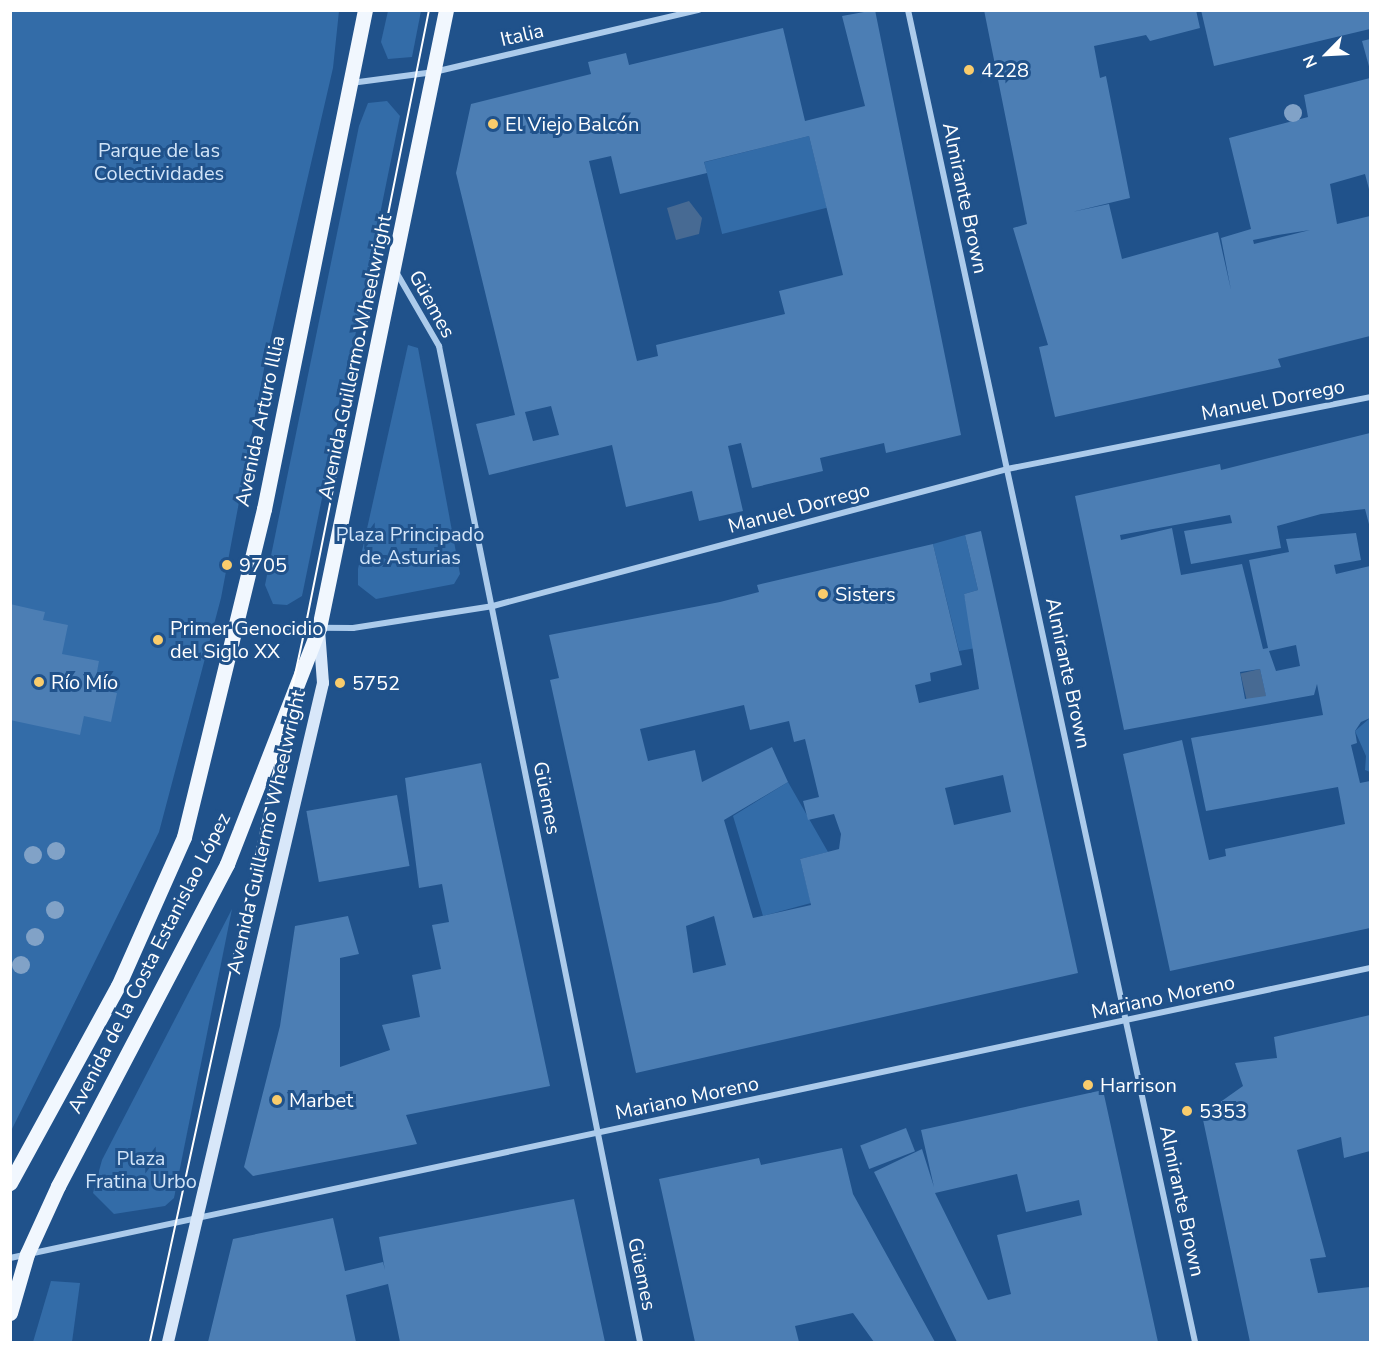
<!DOCTYPE html>
<meta charset="utf-8">
<style>
body{margin:0}
#map{position:relative;width:1381px;height:1353px;overflow:hidden;background:#20528b;font-family:"Nunito Sans",sans-serif}
div>[style]{position:absolute}
.green>*{inset:0;background:#336ca8;transform-origin:0 0}
.water>*{inset:0;background:#476a93;transform-origin:0 0}
.building>*{inset:0;background:#4c7eb4;transform-origin:0 0}
.minor>*{height:6px;margin:-3px;padding:0 3px;transform-origin:3px;border-radius:3px;background:#accbeb}
.secondary>*{height:12px;margin:-6px;padding:0 6px;transform-origin:6px;border-radius:6px;background:#d8e7f9}
.primary>*{height:15px;margin:-7.5px;padding:0 7.5px;transform-origin:7.5px;border-radius:7.5px;background:#f1f7fe}
.tram>*{height:1.5px;margin:-0.75px;padding:0 0.75px;transform-origin:0.75px;border-radius:0.75px;background:#fff}
.trees>*{width:18px;height:18px;margin:-9px;border-radius:50%;background:#81a2c7}
.dots>*{width:16px;height:16px;translate:-50% -50%;box-sizing:border-box;border:3px solid #20528b;border-radius:50%}
span{translate:-50% -50%;white-space:nowrap;text-align:center;line-height:1.15;-webkit-text-stroke:6px #20528b;paint-order:stroke}
.street-label{font-size:20px;color:#fff}
.poi-label{font-size:20px;color:#fff}
.left{translate:0 -50%;text-align:left}
.park-label{font-size:20px;color:#d1e4f8}
.frame{position:absolute;inset:0;border:12px solid #fff;pointer-events:none}
.north{position:absolute;left:1297px;top:24px;width:60px;height:60px;-webkit-text-stroke:4px #20528b;paint-order:stroke;rotate:246deg;font-size:16px;font-weight:700;line-height:24px;text-align:center;color:#fff}
.north::after{content:'';display:block;margin:auto;width:21px;height:27px;background:#fff;clip-path:polygon(50% 0,100% 100%,50% 72%,0 100%)}
</style>
<div id="map">
<div class="green">
<i style="clip-path:polygon(11px 11px,339px 11px,333px 68px,266px 358px,221px 598px,159px 832px,11px 1131px)"></i>
<i style="clip-path:polygon(388px 11px,421px 11px,412px 57px,388px 59px,381px 42px)"></i>
<i style="clip-path:polygon(387px 101px,400px 116px,302px 596px,287px 605px,273px 604px,265px 585px,359px 126px,368px 103px)"></i>
<i style="left:809px;top:136px;width:74px;height:108px;rotate:76deg"></i>
<i style="clip-path:polygon(408px 345px,418px 348px,460px 574px,454px 584px,376px 599px,358px 585px,358px 569px)"></i>
<i style="clip-path:polygon(965px 535px,978px 590px,964px 594px,976px 648px,959px 651px,933px 544px)"></i>
<i style="clip-path:polygon(1370px 718px,1370px 772px,1365px 770px,1366px 756px,1355px 731px)"></i>
<i style="clip-path:polygon(788px 782px,828px 852px,800px 859px,811px 903px,763px 916px,733px 816px)"></i>
<i style="clip-path:polygon(232px 909px,174px 1198px,165px 1206px,114px 1214px,93px 1193px,102px 1160px)"></i>
<i style="clip-path:polygon(51px 1281px,80px 1283px,72px 1342px,33px 1342px)"></i>
</div>
<div class="water">
<i style="clip-path:polygon(689px 201px,702px 218px,699px 234px,676px 240px,667px 208px)"></i>
<i style="left:1260px;top:669px;width:28px;height:20px;rotate:77deg"></i>
</div>
<div class="building">
<i style="clip-path:polygon(evenodd,875px 10px,961px 435px,886px 453px,884px 443px,820px 458px,823px 471px,752px 488px,741px 443px,728px 446px,743px 511px,699px 521px,692px 491px,626px 507px,612px 445px,489px 475px,476px 424px,515px 415px,456px 173px,471px 104px,591px 74px,588px 62px,626px 53px,629px 65px,783px 28px,805px 121px,865px 106px,842px 16px,875px 10px,809px 136px,843px 275px,779px 291px,785px 314px,656px 345px,658px 356px,637px 361px,589px 161px,611px 156px,620px 194px,707px 173px,704px 162px,809px 136px,875px 10px,551px 406px,559px 435px,533px 441px,525px 412px,551px 406px)"></i>
<i style="clip-path:polygon(evenodd,984px 10px,1196px 10px,1200px 28px,1150px 41px,1146px 35px,1094px 46px,1100px 78px,1106px 76px,1130px 198px,1072px 212px,1109px 204px,1122px 259px,1218px 232px,1231px 290px,1221px 238px,1251px 229px,1229px 138px,1308px 117px,1304px 95px,1370px 78px,1370px 193px,1365px 174px,1330px 184px,1337px 224px,1370px 216px,1370px 336px,1278px 359px,1281px 367px,1055px 417px,1039px 347px,1048px 345px,1013px 228px,1027px 224px,984px 10px,1310px 230px,1254px 244px,1253px 240px,1278px 235px,1310px 230px)"></i>
<i style="clip-path:polygon(1201px 10px,1370px 10px,1370px 29px,1214px 66px)"></i>
<i style="clip-path:polygon(1370px 39px,1370px 70px,1362px 41px)"></i>
<i style="clip-path:polygon(evenodd,1370px 433px,1370px 528px,1365px 509px,1321px 514px,1277px 526px,1281px 548px,1191px 564px,1184px 531px,1232px 523px,1230px 515px,1120px 535px,1121px 540px,1172px 528px,1181px 575px,1242px 564px,1263px 649px,1268px 648px,1249px 560px,1289px 552px,1286px 539px,1356px 533px,1361px 560px,1334px 565px,1336px 574px,1370px 566px,1370px 718px,1361px 722px,1355px 731px,1357px 743px,1351px 745px,1360px 783px,1370px 781px,1370px 928px,1170px 971px,1123px 754px,1182px 740px,1209px 860px,1226px 856px,1225px 849px,1345px 824px,1338px 787px,1206px 811px,1191px 738px,1323px 715px,1317px 684px,1314px 695px,1124px 730px,1075px 496px,1220px 464px,1221px 470px,1370px 433px,1296px 645px,1300px 666px,1276px 671px,1269px 651px,1296px 645px,1370px 433px,1260px 669px,1266px 696px,1245px 699px,1240px 672px,1260px 669px)"></i>
<i style="clip-path:polygon(evenodd,981px 531px,1078px 973px,636px 1073px,550px 680px,559px 678px,549px 635px,720px 602px,759px 592px,757px 585px,933px 544px,962px 665px,930px 673px,931px 681px,915px 685px,919px 703px,979px 689px,964px 594px,978px 590px,965px 535px,981px 531px,744px 705px,750px 730px,789px 721px,794px 742px,805px 739px,819px 797px,803px 801px,808px 820px,834px 814px,841px 834px,839px 849px,800px 859px,811px 905px,753px 918px,724px 820px,788px 782px,772px 747px,702px 782px,695px 750px,648px 761px,640px 729px,744px 705px,981px 531px,1003px 775px,1011px 812px,954px 825px,945px 788px,1003px 775px,981px 531px,714px 916px,726px 965px,693px 973px,686px 926px,714px 916px)"></i>
<i style="clip-path:polygon(10px 604px,45px 612px,43px 620px,68px 625px,62px 654px,99px 661px,94px 688px,117px 693px,111px 722px,84px 716px,80px 735px,10px 720px)"></i>
<i style="clip-path:polygon(481px 763px,550px 1086px,406px 1115px,417px 1144px,253px 1176px,244px 1167px,280px 1026px,295px 926px,348px 916px,359px 954px,340px 958px,340px 1067px,390px 1050px,382px 1025px,420px 1017px,412px 975px,441px 969px,432px 925px,449px 922px,442px 884px,419px 888px,405px 778px)"></i>
<i style="left:397px;top:795px;width:72px;height:92px;rotate:80deg"></i>
<i style="clip-path:polygon(1370px 1015px,1370px 1151px,1344px 1158px,1341px 1137px,1297px 1150px,1326px 1257px,1310px 1259px,1318px 1293px,1370px 1287px,1370px 1342px,1250px 1342px,1202px 1115px,1243px 1086px,1235px 1063px,1277px 1058px,1274px 1037px)"></i>
<i style="clip-path:polygon(evenodd,1103px 1090px,1158px 1342px,957px 1342px,874px 1172px,922px 1149px,934px 1187px,921px 1130px,1103px 1090px,1017px 1174px,1026px 1212px,1079px 1200px,1082px 1215px,997px 1235px,1011px 1294px,988px 1300px,935px 1193px,1017px 1174px)"></i>
<i style="left:906px;top:1128px;width:25px;height:49px;rotate:69deg"></i>
<i style="clip-path:polygon(842px 1148px,853px 1194px,935px 1342px,874px 1342px,853px 1313px,795px 1326px,799px 1342px,695px 1342px,659px 1179px,759px 1158px,761px 1165px)"></i>
<i style="clip-path:polygon(574px 1199px,605px 1342px,400px 1342px,388px 1284px,346px 1295px,356px 1342px,208px 1342px,233px 1239px,333px 1218px,345px 1271px,383px 1262px,385px 1270px,379px 1237px)"></i>
</div>
<div class="minor">
<i style="left:908px;top:10px;width:1363px;rotate:77.84deg"></i>
<i style="left:351px;top:83px;width:84px;rotate:-7.5deg"></i>
<i style="left:434px;top:72px;width:272px;rotate:-13.2deg"></i>
<i style="left:395px;top:270px;width:88px;rotate:59.9deg"></i>
<i style="left:439px;top:346px;width:1016px;rotate:78.59deg"></i>
<i style="left:238px;top:627px;width:115px;rotate:0.5deg"></i>
<i style="left:353px;top:628px;width:142px;rotate:-8.9deg"></i>
<i style="left:493px;top:606px;width:532px;rotate:-14.92deg"></i>
<i style="left:1007px;top:469px;width:370px;rotate:-11.2deg"></i>
<i style="left:10px;top:1258px;width:1391px;rotate:-12.04deg"></i>
</div>
<div class="secondary">
<i style="left:168px;top:1342px;width:677px;rotate:-76.76deg"></i>
<i style="left:323px;top:683px;width:53px;rotate:-94.3deg"></i>
</div>
<div class="primary">
<i style="left:10px;top:1183px;width:225px;rotate:-61.3deg"></i>
<i style="left:118px;top:986px;width:163px;rotate:-66.1deg"></i>
<i style="left:184px;top:837px;width:338px;rotate:-76.3deg"></i>
<i style="left:264px;top:509px;width:509px;rotate:-78.56deg"></i>
<i style="left:10px;top:1313px;width:61px;rotate:-73.9deg"></i>
<i style="left:27px;top:1254px;width:75px;rotate:-65.5deg"></i>
<i style="left:58px;top:1186px;width:364px;rotate:-62.3deg"></i>
<i style="left:227px;top:864px;width:253px;rotate:-68.7deg"></i>
<i style="left:319px;top:628px;width:631px;rotate:-78.39deg"></i>
</div>
<div class="tram">
<i style="left:150px;top:1342px;width:730px;rotate:-77.74deg"></i>
<i style="left:305px;top:629px;width:631px;rotate:-78.67deg"></i>
</div>
<div class="trees">
<i style="left:1293px;top:113px"></i>
<i style="left:56px;top:851px"></i>
<i style="left:33px;top:855px"></i>
<i style="left:55px;top:910px"></i>
<i style="left:35px;top:937px"></i>
<i style="left:21px;top:965px"></i>
</div>
<div class="dots">
<i style="left:969px;top:70px;background:#f9cc6c"></i>
<i style="left:493px;top:124px;background:#f9cc6c"></i>
<i style="left:227px;top:565px;background:#f9cc6c"></i>
<i style="left:823px;top:594px;background:#f9cc6c"></i>
<i style="left:158px;top:640px;background:#f9cc6c"></i>
<i style="left:39px;top:682px;background:#f9cc6c"></i>
<i style="left:340px;top:683px;background:#f9cc6c"></i>
<i style="left:1088px;top:1085px;background:#f9cc6c"></i>
<i style="left:277px;top:1100px;background:#f9cc6c"></i>
<i style="left:1187px;top:1111px;background:#f9cc6c"></i>
</div>
<div class="street-label">
<span style="left:522px;top:35px;rotate:-13deg">Italia</span>
<span style="left:965px;top:198px;rotate:78deg">Almirante Brown</span>
<span style="left:432px;top:304px;rotate:61deg">Güemes</span>
<span style="left:355px;top:357px;rotate:-78deg">Avenida Guillermo Wheelwright</span>
<span style="left:1273px;top:400px;rotate:-11deg">Manuel Dorrego</span>
<span style="left:260px;top:421px;rotate:-78deg">Avenida Arturo Illia</span>
<span style="left:799px;top:508px;rotate:-15deg">Manuel Dorrego</span>
<span style="left:1068px;top:673px;rotate:78deg">Almirante Brown</span>
<span style="left:547px;top:798px;rotate:79deg">Güemes</span>
<span style="left:266px;top:832px;rotate:-77deg">Avenida Guillermo Wheelwright</span>
<span style="left:149px;top:963px;rotate:-63deg">Avenida de la Costa Estanislao López</span>
<span style="left:1163px;top:997px;rotate:-12deg">Mariano Moreno</span>
<span style="left:687px;top:1098px;rotate:-12deg">Mariano Moreno</span>
<span style="left:1182px;top:1201px;rotate:78deg">Almirante Brown</span>
<span style="left:642px;top:1274px;rotate:78deg">Güemes</span>
</div>
<div class="poi-label">
<span class="left" style="left:981px;top:70px">4228</span>
<span class="left" style="left:505px;top:124px">El Viejo Balcón</span>
<span class="left" style="left:239px;top:565px">9705</span>
<span class="left" style="left:835px;top:594px">Sisters</span>
<span class="left" style="left:170px;top:640px">Primer Genocidio<br>del Siglo XX</span>
<span class="left" style="left:51px;top:682px">Río Mío</span>
<span class="left" style="left:352px;top:683px">5752</span>
<span class="left" style="left:1100px;top:1085px">Harrison</span>
<span class="left" style="left:289px;top:1100px">Marbet</span>
<span class="left" style="left:1199px;top:1111px">5353</span>
</div>
<div class="park-label">
<span style="left:159px;top:162px">Parque de las<br>Colectividades</span>
<span style="left:410px;top:546px">Plaza Principado<br>de Asturias</span>
<span style="left:141px;top:1170px">Plaza<br>Fratina Urbo</span>
</div>
<div class="frame"></div>
<div class="north">N</div>
</div>
